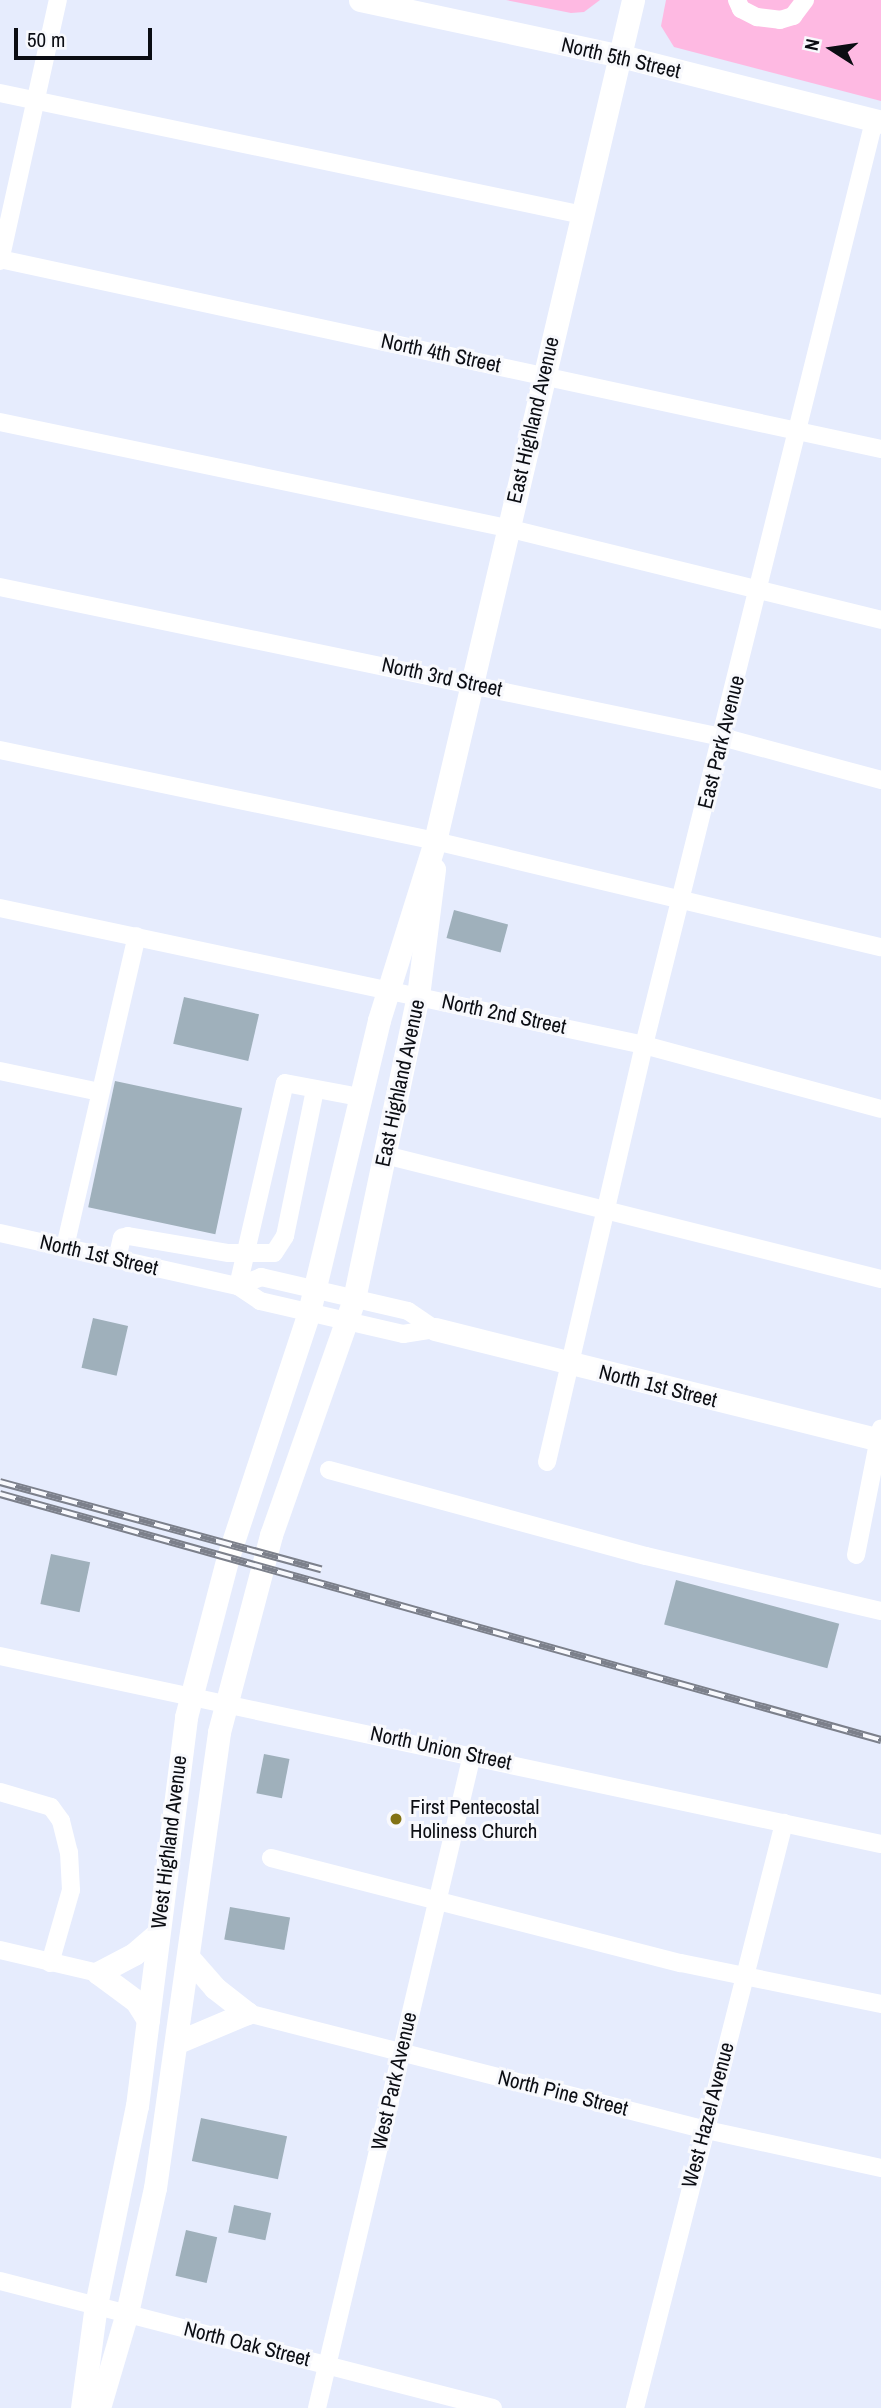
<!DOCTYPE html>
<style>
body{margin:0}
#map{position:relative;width:881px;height:2408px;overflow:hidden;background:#e6ecfd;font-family:"Archivo Narrow",sans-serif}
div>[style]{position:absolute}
.green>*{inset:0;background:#feb9e2}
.building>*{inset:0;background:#9fb0bb;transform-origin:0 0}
.minor>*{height:18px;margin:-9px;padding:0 9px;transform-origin:9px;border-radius:9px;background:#fff}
.major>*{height:23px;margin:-11.5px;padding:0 11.5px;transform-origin:11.5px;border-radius:11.5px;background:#fff}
.rail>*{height:8px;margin-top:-4px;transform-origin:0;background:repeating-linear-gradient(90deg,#f8f9fd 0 16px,#7c808b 0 32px);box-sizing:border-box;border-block:2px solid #7c808b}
.dots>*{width:19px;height:19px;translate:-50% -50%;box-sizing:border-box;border:4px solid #f8f9fd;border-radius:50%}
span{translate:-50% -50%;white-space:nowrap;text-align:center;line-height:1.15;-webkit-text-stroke:6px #f8f9fd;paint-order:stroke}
.street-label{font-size:21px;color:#0b0d13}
.poi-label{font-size:21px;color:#0b0d13}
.left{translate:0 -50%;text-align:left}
.north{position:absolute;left:797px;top:14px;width:70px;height:70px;-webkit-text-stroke:5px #f8f9fd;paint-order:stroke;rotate:282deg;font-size:19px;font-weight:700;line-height:28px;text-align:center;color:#0b0d13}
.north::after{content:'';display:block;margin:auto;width:24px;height:32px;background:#0b0d13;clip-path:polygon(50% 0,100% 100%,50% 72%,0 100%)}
.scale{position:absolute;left:14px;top:28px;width:138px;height:32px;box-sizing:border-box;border:4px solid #0b0d13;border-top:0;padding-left:9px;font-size:21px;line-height:24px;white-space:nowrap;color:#0b0d13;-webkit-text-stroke:5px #f8f9fd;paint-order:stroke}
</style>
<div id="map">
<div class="green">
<i style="clip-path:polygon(506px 0,600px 0,584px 12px,571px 13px)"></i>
<i style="clip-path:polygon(666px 0,881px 0,881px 101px,674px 47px,661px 26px)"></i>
</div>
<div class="building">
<i style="left:454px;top:910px;width:56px;height:29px;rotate:15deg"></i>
<i style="left:184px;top:997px;width:77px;height:48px;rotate:13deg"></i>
<i style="left:115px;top:1081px;width:130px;height:129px;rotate:12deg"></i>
<i style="left:93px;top:1318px;width:36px;height:51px;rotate:13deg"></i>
<i style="left:51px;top:1554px;width:40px;height:51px;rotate:12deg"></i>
<i style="left:676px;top:1580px;width:169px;height:46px;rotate:15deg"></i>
<i style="left:264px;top:1754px;width:26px;height:40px;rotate:11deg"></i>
<i style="left:230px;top:1907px;width:61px;height:33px;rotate:10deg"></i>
<i style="left:201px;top:2118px;width:88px;height:44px;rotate:12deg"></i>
<i style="left:234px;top:2205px;width:38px;height:28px;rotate:12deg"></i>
<i style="left:186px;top:2230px;width:32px;height:47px;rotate:13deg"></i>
</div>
<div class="minor">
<i style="left:737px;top:0;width:10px;rotate:66deg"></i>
<i style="left:741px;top:9px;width:18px;rotate:27deg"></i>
<i style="left:757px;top:17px;width:23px;rotate:7deg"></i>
<i style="left:780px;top:20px;width:14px;rotate:-17deg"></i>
<i style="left:793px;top:16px;width:20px;rotate:-53deg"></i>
<i style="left:0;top:93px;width:596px;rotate:11.82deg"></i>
<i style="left:0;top:259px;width:901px;rotate:12.17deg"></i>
<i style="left:0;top:261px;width:267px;rotate:-77.5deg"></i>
<i style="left:0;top:422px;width:518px;rotate:11.81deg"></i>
<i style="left:507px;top:528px;width:385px;rotate:13.8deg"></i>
<i style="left:0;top:587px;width:737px;rotate:11.74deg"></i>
<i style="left:722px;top:737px;width:165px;rotate:15.1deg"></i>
<i style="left:0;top:750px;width:444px;rotate:11.8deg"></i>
<i style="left:435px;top:841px;width:458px;rotate:13.4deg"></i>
<i style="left:0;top:908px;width:658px;rotate:12.01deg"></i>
<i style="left:644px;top:1045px;width:245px;rotate:15.1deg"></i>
<i style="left:0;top:1071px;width:102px;rotate:11.9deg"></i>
<i style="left:385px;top:1155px;width:511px;rotate:14.04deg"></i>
<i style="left:0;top:1233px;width:244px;rotate:12.6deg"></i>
<i style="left:238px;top:1286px;width:27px;rotate:34deg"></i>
<i style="left:260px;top:1301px;width:147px;rotate:13deg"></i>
<i style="left:403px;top:1334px;width:32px;rotate:-9deg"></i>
<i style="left:65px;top:1247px;width:319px;rotate:-77deg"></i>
<i style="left:117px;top:1259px;width:22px;rotate:-77deg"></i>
<i style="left:122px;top:1238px;width:6px;rotate:-18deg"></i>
<i style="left:128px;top:1236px;width:102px;rotate:9.6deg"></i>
<i style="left:229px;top:1253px;width:45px"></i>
<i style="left:274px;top:1253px;width:20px;rotate:-57deg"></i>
<i style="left:285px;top:1236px;width:149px;rotate:-78.4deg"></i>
<i style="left:238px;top:1286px;width:208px;rotate:-77deg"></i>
<i style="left:285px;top:1083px;width:75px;rotate:10.7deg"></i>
<i style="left:238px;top:1286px;width:25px;rotate:-21deg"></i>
<i style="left:261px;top:1277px;width:151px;rotate:13deg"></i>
<i style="left:408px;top:1311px;width:32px;rotate:34deg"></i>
<i style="left:547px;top:1462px;width:428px;rotate:-76.9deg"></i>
<i style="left:644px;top:1045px;width:952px;rotate:-76.02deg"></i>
<i style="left:329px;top:1470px;width:328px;rotate:15.2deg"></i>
<i style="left:646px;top:1556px;width:241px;rotate:13.2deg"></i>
<i style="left:856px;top:1555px;width:129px;rotate:-78.9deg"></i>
<i style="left:0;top:1656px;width:901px;rotate:12.05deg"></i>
<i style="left:0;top:1792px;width:53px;rotate:16.4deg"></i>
<i style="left:51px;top:1807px;width:17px;rotate:54deg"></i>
<i style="left:61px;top:1821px;width:32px;rotate:76deg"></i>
<i style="left:69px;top:1852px;width:38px;rotate:87deg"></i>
<i style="left:71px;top:1890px;width:76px;rotate:106deg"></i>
<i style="left:271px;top:1858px;width:423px;rotate:14.4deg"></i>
<i style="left:681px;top:1963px;width:204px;rotate:11.6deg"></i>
<i style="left:0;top:1950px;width:101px;rotate:13.2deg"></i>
<i style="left:247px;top:2013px;width:470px;rotate:14.3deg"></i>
<i style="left:702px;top:2129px;width:183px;rotate:12.3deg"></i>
<i style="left:0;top:2281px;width:509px;rotate:14.45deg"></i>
<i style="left:317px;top:2408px;width:671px;rotate:-76.65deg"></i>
<i style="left:635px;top:2408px;width:604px;rotate:-75.71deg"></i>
</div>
<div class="major">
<i style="left:360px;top:0;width:267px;rotate:12.1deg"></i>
<i style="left:621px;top:56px;width:268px;rotate:14.2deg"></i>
<i style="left:435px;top:1329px;width:460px;rotate:14deg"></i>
<i style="left:188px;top:1957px;width:41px;rotate:48.9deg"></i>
<i style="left:215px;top:1988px;width:41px;rotate:38deg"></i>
<i style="left:148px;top:2020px;width:22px;rotate:-122deg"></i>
<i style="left:136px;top:2001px;width:47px;rotate:-143.6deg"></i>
<i style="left:98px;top:1973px;width:41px;rotate:-27.8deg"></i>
<i style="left:134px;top:1954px;width:30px;rotate:-41deg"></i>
<i style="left:178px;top:2042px;width:75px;rotate:-22.8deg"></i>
<i style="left:82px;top:2408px;width:104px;rotate:-82.3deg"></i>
<i style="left:96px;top:2305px;width:203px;rotate:-78.4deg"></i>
<i style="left:137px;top:2106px;width:392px;rotate:-82.8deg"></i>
<i style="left:186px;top:1717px;width:165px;rotate:-75.3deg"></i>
<i style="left:228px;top:1557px;width:258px;rotate:-71.7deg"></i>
<i style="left:309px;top:1312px;width:300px;rotate:-76.5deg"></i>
<i style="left:379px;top:1020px;width:188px;rotate:-72.6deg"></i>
<i style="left:435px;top:841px;width:864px;rotate:-76.75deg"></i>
<i style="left:99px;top:2408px;width:99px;rotate:-73.6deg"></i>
<i style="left:127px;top:2313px;width:128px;rotate:-77.4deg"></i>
<i style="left:155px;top:2188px;width:460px;rotate:-82deg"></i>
<i style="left:219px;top:1732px;width:204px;rotate:-75.2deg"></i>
<i style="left:271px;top:1535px;width:250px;rotate:-70.6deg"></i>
<i style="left:354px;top:1299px;width:310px;rotate:-78.1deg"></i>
<i style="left:418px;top:996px;width:128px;rotate:-82.8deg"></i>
</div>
<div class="rail">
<i style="left:0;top:1482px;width:333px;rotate:15.2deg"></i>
<i style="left:0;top:1494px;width:915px;rotate:15.6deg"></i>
</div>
<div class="dots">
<i style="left:396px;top:1819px;background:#837314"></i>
</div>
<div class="street-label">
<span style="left:621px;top:58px;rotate:13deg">North 5th Street</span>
<span style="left:441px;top:353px;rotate:12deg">North 4th Street</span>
<span style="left:533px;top:420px;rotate:-77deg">East Highland Avenue</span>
<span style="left:442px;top:677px;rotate:12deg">North 3rd Street</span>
<span style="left:721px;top:742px;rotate:-76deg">East Park Avenue</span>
<span style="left:504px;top:1014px;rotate:12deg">North 2nd Street</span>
<span style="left:400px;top:1083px;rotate:-78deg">East Highland Avenue</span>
<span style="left:99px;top:1255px;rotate:13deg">North 1st Street</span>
<span style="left:658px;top:1386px;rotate:14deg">North 1st Street</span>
<span style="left:441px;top:1748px;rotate:12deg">North Union Street</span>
<span style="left:169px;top:1842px;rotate:-83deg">West Highland Avenue</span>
<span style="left:394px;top:2081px;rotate:-77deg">West Park Avenue</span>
<span style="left:563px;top:2093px;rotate:14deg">North Pine Street</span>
<span style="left:708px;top:2115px;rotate:-75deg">West Hazel Avenue</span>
<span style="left:247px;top:2344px;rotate:14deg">North Oak Street</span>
</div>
<div class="poi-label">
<span class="left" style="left:410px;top:1819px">First Pentecostal<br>Holiness Church</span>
</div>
<div class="north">N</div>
<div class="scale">50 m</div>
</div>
